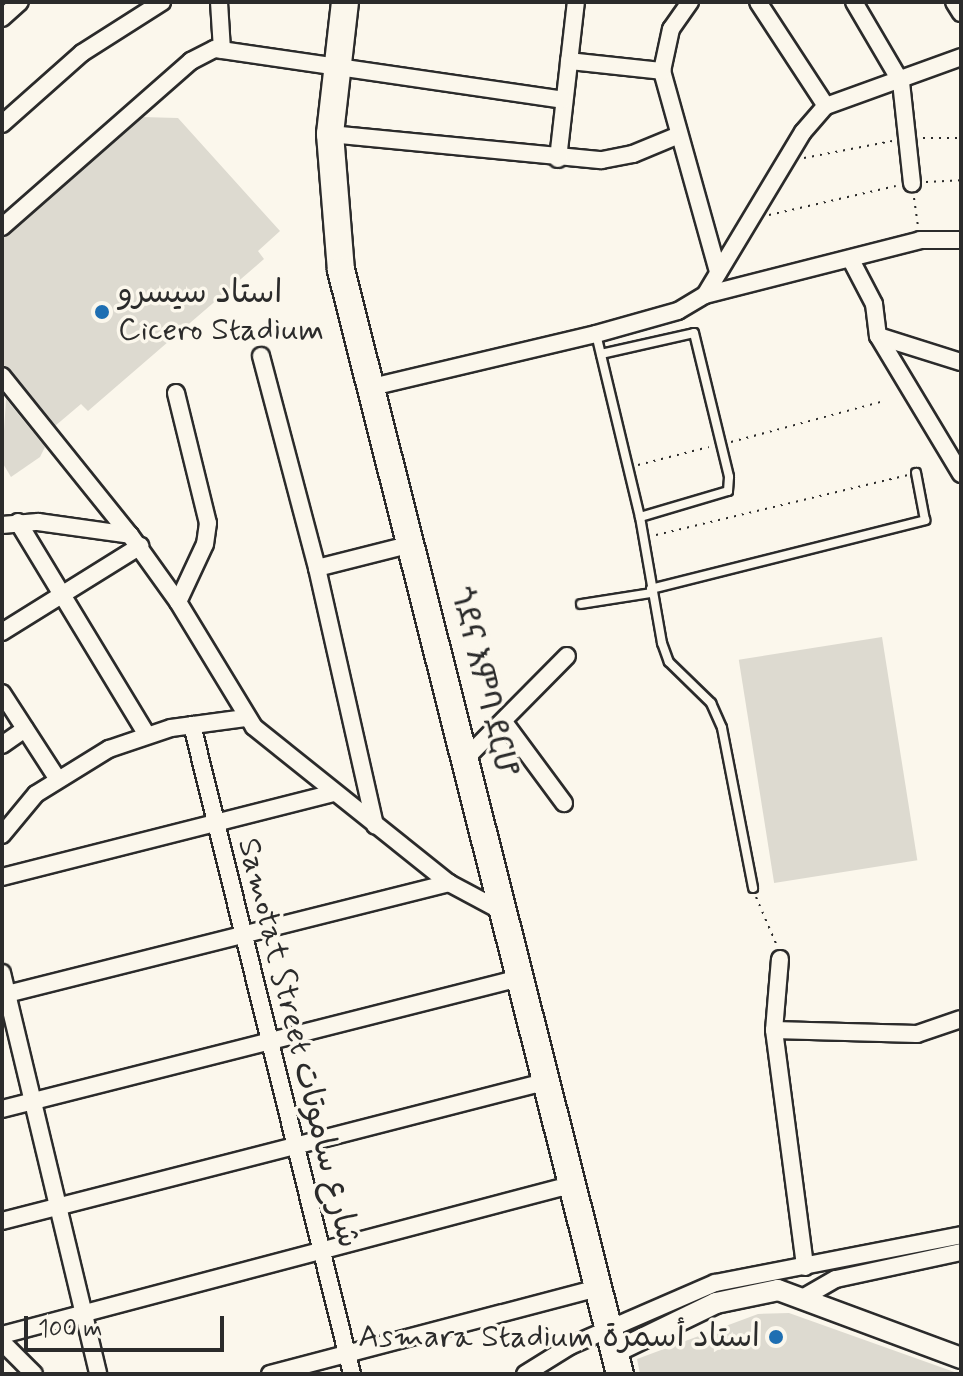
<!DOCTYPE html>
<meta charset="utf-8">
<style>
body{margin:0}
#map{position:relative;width:963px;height:1376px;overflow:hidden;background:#fbf7ec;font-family:Mynerve,"Playpen Sans Arabic","Noto Sans Ethiopic",sans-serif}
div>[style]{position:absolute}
.green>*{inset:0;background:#dddad0;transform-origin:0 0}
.path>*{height:2px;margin-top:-1px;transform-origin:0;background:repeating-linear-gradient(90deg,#2b2b2b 0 2px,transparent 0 8px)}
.roads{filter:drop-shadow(2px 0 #2b2b2b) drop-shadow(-2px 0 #2b2b2b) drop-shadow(0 2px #2b2b2b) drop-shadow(0 -2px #2b2b2b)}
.service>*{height:8px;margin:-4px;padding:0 4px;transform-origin:4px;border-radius:4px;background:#fbf7ec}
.minor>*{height:16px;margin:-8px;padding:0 8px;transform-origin:8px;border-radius:8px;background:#fbf7ec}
.tertiary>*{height:20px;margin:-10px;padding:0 10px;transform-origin:10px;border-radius:10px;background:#fbf7ec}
.trunk>*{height:26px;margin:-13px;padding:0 13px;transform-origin:13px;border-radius:13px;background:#fbf7ec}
.dots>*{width:22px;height:22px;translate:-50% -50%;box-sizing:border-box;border:4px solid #fbf7ec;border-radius:50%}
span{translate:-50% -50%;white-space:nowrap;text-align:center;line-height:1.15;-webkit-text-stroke:7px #fbf7ec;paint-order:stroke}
.poi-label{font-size:32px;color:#2b2b2b}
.left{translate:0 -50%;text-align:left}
.right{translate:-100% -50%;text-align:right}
.street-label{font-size:32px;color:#2b2b2b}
.frame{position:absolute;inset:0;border:4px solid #2b2b2b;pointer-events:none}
.scale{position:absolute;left:24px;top:1316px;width:200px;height:36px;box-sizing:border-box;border:4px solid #2b2b2b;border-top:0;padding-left:10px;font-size:24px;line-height:28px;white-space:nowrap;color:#2b2b2b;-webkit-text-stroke:6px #fbf7ec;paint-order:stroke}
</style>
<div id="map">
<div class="green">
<i style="clip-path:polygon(141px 117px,178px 118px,280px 231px,258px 251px,264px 259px,88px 411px,81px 404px,55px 426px,2px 365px,2px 237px)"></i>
<i style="clip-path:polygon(6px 399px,45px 447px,40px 457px,11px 477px,2px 462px)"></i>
<i style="left:882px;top:637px;width:226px;height:145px;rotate:81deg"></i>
<i style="clip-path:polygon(789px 1313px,960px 1374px,640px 1374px,637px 1359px,758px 1314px)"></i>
</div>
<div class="path">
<i style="left:923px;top:138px;width:38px"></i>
<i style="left:804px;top:158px;width:90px;rotate:-10.9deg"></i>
<i style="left:926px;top:182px;width:35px;rotate:-3deg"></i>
<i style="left:914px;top:198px;width:29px;rotate:82deg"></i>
<i style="left:769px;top:215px;width:130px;rotate:-12.9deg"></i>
<i style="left:731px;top:442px;width:158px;rotate:-15deg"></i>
<i style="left:638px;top:465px;width:73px;rotate:-14.2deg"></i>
<i style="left:656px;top:535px;width:258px;rotate:-13.4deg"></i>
<i style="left:756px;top:897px;width:53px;rotate:66.8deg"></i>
</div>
<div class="roads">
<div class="service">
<i style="left:596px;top:334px;width:188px;rotate:76.5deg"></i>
<i style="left:640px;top:517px;width:128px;rotate:80.1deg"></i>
<i style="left:662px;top:643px;width:20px;rotate:70deg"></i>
<i style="left:669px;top:662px;width:59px;rotate:44.3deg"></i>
<i style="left:711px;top:703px;width:27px;rotate:66deg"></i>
<i style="left:722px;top:728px;width:163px;rotate:79deg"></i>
<i style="left:601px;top:354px;width:95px;rotate:-12.7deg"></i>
<i style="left:694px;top:333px;width:148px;rotate:76.3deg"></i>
<i style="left:729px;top:477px;width:14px;rotate:94deg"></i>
<i style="left:728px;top:491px;width:92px;rotate:163.5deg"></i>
<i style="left:651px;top:589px;width:283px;rotate:-14.1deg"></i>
<i style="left:925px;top:520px;width:48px;rotate:-100.8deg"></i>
<i style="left:581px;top:604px;width:71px;rotate:-8.9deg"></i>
</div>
<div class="minor">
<i style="left:219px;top:2px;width:48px;rotate:86.4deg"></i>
<i style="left:690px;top:2px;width:33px;rotate:125deg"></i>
<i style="left:671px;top:29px;width:43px;rotate:102.1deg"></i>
<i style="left:662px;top:71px;width:209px;rotate:74.4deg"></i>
<i style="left:758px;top:2px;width:124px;rotate:56.8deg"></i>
<i style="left:854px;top:2px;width:93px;rotate:59.6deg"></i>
<i style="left:901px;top:82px;width:102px;rotate:83.8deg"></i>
<i style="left:954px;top:2px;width:13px;rotate:58deg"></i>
<i style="left:2px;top:18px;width:24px;rotate:-42deg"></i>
<i style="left:569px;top:61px;width:94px;rotate:6.1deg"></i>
<i style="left:2px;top:124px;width:107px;rotate:-41.6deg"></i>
<i style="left:82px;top:53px;width:95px;rotate:-32.5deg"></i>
<i style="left:330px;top:134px;width:273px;rotate:5.5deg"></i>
<i style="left:602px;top:160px;width:32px;rotate:-11deg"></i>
<i style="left:633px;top:154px;width:50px;rotate:-22.4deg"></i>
<i style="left:558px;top:159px;width:158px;rotate:-83.5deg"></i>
<i style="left:2px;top:227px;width:252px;rotate:-41.3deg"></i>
<i style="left:191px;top:61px;width:27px;rotate:-27deg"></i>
<i style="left:215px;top:49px;width:352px;rotate:8.3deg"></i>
<i style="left:851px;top:260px;width:50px;rotate:62.4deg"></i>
<i style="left:874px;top:304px;width:32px;rotate:83deg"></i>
<i style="left:878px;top:336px;width:161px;rotate:59deg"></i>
<i style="left:705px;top:295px;width:190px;rotate:-59deg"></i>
<i style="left:803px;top:132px;width:35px;rotate:-49deg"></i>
<i style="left:826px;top:106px;width:144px;rotate:-19.9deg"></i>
<i style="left:878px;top:336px;width:87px;rotate:17.4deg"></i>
<i style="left:261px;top:356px;width:219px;rotate:75.2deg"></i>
<i style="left:317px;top:568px;width:264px;rotate:77.3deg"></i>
<i style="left:2px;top:376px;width:204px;rotate:51.2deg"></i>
<i style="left:372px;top:387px;width:230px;rotate:-13.3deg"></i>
<i style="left:596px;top:334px;width:85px;rotate:-15.7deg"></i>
<i style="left:678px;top:311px;width:31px;rotate:-31deg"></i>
<i style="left:705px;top:295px;width:222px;rotate:-14.3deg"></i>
<i style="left:920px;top:240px;width:41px"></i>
<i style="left:176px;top:393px;width:134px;rotate:76.2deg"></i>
<i style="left:208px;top:523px;width:21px;rotate:98deg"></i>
<i style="left:205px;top:544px;width:64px;rotate:115deg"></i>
<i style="left:18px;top:522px;width:249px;rotate:58.8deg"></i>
<i style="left:2px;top:525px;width:36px;rotate:-5deg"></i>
<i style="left:38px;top:522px;width:93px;rotate:8deg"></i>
<i style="left:130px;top:535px;width:82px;rotate:54.4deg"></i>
<i style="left:178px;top:602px;width:146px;rotate:58.7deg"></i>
<i style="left:254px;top:727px;width:250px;rotate:38.7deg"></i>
<i style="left:449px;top:883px;width:66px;rotate:28.1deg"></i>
<i style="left:317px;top:568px;width:98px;rotate:-14.2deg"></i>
<i style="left:2px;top:632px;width:163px;rotate:-31.9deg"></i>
<i style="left:2px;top:693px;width:101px;rotate:57.1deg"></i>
<i style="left:504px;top:722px;width:101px;rotate:53.5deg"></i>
<i style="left:192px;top:725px;width:668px;rotate:76.15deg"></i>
<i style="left:2px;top:745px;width:28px;rotate:-35deg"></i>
<i style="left:467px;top:757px;width:142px;rotate:-45.3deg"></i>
<i style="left:2px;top:835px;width:53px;rotate:-50.3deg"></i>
<i style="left:36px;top:794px;width:86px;rotate:-31.7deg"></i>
<i style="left:109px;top:749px;width:65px;rotate:-18.7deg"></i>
<i style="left:171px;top:728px;width:75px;rotate:-7.7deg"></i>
<i style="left:2px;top:877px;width:341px;rotate:-14.2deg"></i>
<i style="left:780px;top:959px;width:71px;rotate:94.8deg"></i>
<i style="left:774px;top:1030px;width:239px;rotate:82.5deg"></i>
<i style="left:2px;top:973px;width:412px;rotate:76.5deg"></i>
<i style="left:7px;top:994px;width:456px;rotate:-14.1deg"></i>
<i style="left:774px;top:1030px;width:143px;rotate:1.6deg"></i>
<i style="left:917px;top:1034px;width:46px;rotate:-18.8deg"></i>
<i style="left:2px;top:1109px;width:534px;rotate:-14.19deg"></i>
<i style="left:2px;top:1221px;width:560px;rotate:-14.38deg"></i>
<i style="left:806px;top:1296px;width:34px;rotate:-30deg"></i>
<i style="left:836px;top:1279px;width:128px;rotate:-12.2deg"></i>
<i style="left:2px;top:1335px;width:587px;rotate:-14.79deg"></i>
<i style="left:2px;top:1342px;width:45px;rotate:45deg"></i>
<i style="left:270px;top:1374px;width:336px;rotate:-14.7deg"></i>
<i style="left:525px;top:1374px;width:53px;rotate:-31.9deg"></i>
<i style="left:570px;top:1346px;width:158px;rotate:-23.5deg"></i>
<i style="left:715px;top:1283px;width:251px;rotate:-11deg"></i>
</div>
<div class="tertiary">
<i style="left:613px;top:1353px;width:114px;rotate:-25.9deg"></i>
<i style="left:716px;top:1303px;width:63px;rotate:-11.8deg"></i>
<i style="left:778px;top:1290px;width:195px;rotate:20.4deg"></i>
</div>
<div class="trunk">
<i style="left:345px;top:2px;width:133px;rotate:96.5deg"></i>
<i style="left:330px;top:134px;width:136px;rotate:85.4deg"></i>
<i style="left:341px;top:270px;width:1139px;rotate:75.82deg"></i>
</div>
</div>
<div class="dots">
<i style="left:102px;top:312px;background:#1f6fb2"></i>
<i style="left:776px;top:1337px;background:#1f6fb2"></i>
</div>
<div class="poi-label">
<span class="left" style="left:118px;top:312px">استاد سيسرو<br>Cicero Stadium</span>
<span class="right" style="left:760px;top:1337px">Asmara Stadium استاد أسمرة</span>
</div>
<div class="street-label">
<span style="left:483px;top:682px;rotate:76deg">ጎደና እምባ ደርሆ</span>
<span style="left:298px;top:1043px;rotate:76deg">Samotat Street شارع ساموتات</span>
</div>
<div class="frame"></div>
<div class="scale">100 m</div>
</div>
